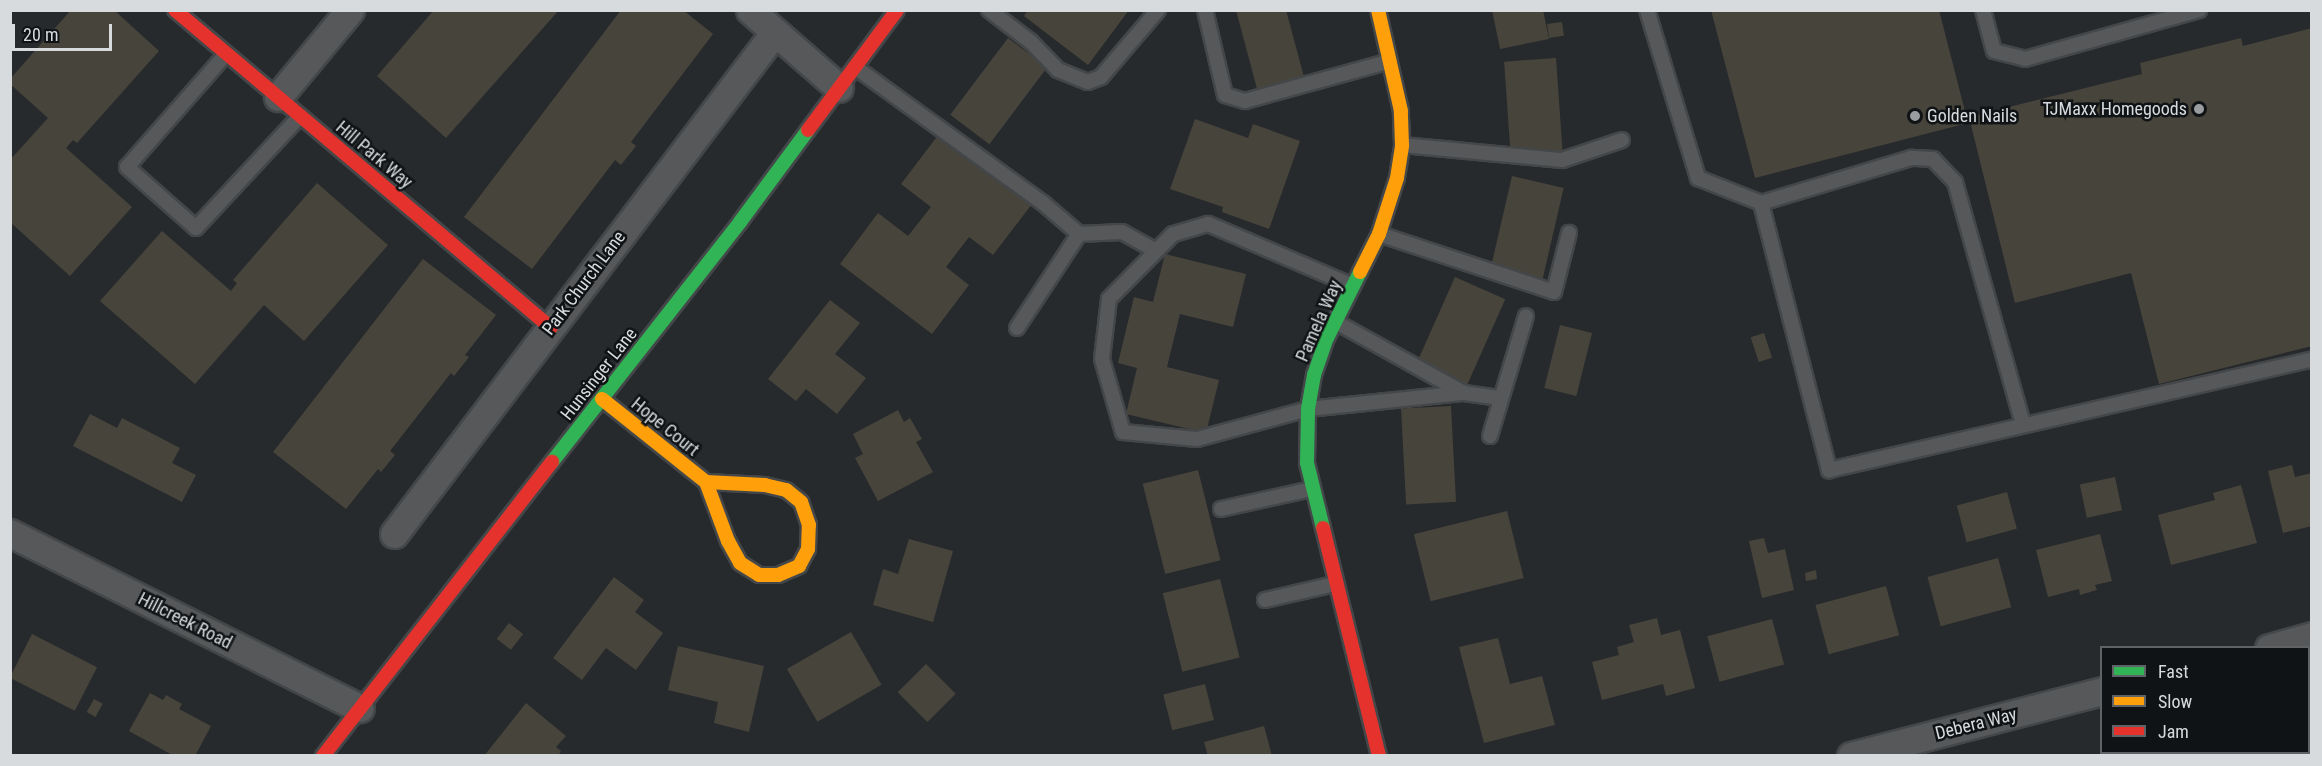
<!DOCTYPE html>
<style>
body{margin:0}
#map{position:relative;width:2322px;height:766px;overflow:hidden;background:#272a2c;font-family:"Roboto Condensed",sans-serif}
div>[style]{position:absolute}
.building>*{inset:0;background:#47443c;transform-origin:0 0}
.roads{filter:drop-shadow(2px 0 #444749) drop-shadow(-2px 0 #444749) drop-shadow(0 2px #444749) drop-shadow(0 -2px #444749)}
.lane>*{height:14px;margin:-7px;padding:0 7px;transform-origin:7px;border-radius:7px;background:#56585a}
.street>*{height:27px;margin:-13.5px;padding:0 13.5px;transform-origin:13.5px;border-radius:13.5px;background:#56585a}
.fast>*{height:14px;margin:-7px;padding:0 7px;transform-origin:7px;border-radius:7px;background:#30b455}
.slow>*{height:14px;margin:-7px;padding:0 7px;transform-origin:7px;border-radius:7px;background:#ff9f0a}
.jam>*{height:14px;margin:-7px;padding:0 7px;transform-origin:7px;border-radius:7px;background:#e5322d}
.dots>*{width:16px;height:16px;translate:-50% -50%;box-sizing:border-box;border:3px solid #101315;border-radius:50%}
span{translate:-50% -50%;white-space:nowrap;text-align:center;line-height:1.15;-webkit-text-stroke:5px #101315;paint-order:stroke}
.poi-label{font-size:18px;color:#d7dbde}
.right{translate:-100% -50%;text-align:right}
.left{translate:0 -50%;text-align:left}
.street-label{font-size:18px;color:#d7dbde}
.frame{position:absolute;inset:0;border:12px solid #d7dbde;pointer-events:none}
.legend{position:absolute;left:2100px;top:646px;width:210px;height:108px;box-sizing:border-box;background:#101315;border:2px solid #606365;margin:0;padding:8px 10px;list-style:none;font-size:18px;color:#d7dbde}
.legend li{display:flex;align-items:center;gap:12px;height:30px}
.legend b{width:30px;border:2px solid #606365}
.scale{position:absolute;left:12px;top:24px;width:100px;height:27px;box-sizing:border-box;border:3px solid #d7dbde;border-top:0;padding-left:8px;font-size:18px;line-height:21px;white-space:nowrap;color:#d7dbde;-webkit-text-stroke:4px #101315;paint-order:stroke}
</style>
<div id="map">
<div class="building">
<i style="clip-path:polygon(71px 10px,114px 10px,159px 51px,77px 143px,73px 140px,66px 148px,132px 207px,70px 276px,10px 222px,10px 160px,48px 118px,10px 84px,10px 79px)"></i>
<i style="clip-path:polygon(434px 10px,559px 10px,446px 138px,377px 76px)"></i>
<i style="clip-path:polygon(621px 10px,683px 10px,713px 34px,631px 142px,636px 146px,621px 165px,615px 160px,532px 269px,464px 217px)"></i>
<i style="clip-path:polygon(1028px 10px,1129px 10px,1088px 65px,1024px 16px)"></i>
<i style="clip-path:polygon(1236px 10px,1286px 10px,1304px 77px,1257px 89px)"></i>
<i style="clip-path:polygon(1492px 10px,1543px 10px,1549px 39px,1500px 49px)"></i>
<i style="clip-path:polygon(1711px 10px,1939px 10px,1968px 123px,1755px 178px)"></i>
<i style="left:1562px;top:22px;width:14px;height:15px;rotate:82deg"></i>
<i style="clip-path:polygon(2312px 28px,2312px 346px,2159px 384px,2131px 273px,2015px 303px,1969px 117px,2142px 74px,2140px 63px,2241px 38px,2243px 46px)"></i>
<i style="left:1008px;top:38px;width:49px;height:96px;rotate:37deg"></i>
<i style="left:1556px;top:58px;width:93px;height:52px;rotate:86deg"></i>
<i style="clip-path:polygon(1195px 119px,1248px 138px,1253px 124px,1300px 141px,1269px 229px,1222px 212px,1223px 207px,1170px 189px)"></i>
<i style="clip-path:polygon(939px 134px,1032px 204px,993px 255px,969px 237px,946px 267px,969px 285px,932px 334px,840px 264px,878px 213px,908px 236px,931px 207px,901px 184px)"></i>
<i style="left:1512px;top:176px;width:53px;height:94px;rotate:13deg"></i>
<i style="clip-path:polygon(317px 183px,388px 245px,304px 341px,264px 305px,195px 384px,100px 301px,162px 231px,231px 291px,237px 283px,233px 280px)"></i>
<i style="clip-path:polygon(1165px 254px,1246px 274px,1233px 327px,1180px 314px,1167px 367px,1219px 380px,1206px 433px,1126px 414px,1137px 368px,1118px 363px,1134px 297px,1153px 302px)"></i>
<i style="clip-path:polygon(423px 259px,496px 315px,465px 355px,469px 357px,454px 376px,451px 373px,390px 451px,395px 455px,381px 472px,378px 469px,346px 509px,273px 452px)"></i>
<i style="left:1455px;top:277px;width:55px;height:93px;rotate:24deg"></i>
<i style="clip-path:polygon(830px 300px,860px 323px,835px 354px,866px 378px,837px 414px,806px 389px,796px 401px,768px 379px)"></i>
<i style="left:1560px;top:325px;width:33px;height:65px;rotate:14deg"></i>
<i style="left:1764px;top:333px;width:26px;height:14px;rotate:72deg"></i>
<i style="left:1451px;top:406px;width:96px;height:50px;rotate:87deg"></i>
<i style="clip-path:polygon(898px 410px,904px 422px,910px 418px,922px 439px,916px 442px,933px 472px,878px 501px,855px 458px,863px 454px,853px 434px)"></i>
<i style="clip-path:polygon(90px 414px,117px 428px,122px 418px,180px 448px,172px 463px,196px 475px,182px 502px,73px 446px)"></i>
<i style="clip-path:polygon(2292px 465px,2295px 477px,2312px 473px,2312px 526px,2283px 533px,2268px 471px)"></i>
<i style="left:1198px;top:470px;width:93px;height:57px;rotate:76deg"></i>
<i style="left:2115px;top:477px;width:34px;height:36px;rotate:78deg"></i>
<i style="clip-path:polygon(2241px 485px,2257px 543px,2171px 565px,2158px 515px,2215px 500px,2213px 493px)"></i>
<i style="left:2007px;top:492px;width:38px;height:52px;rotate:75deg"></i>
<i style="left:1507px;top:511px;width:69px;height:96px;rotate:76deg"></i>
<i style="clip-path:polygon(2100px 534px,2112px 581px,2095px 585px,2097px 590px,2080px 595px,2079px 589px,2048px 597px,2036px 550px)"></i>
<i style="clip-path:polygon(1764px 538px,1768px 553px,1785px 549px,1794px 590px,1762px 598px,1749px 541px)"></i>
<i style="clip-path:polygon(909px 539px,953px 551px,933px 622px,873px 605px,883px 569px,898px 574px)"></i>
<i style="left:1998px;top:558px;width:51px;height:73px;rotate:75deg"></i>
<i style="clip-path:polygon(1816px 570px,1817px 579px,1806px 581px,1805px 573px)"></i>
<i style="clip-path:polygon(614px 577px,644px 600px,635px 612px,663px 633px,636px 670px,606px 648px,582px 680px,553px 658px)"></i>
<i style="left:1220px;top:579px;width:81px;height:59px;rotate:76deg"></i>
<i style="left:1886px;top:586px;width:51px;height:73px;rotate:75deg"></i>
<i style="clip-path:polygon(1657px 618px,1661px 635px,1680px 630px,1695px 688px,1666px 696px,1663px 684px,1602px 700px,1592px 662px,1619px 655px,1617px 647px,1634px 642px,1629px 625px)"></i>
<i style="left:1772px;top:619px;width:47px;height:67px;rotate:75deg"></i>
<i style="left:509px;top:623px;width:18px;height:20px;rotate:38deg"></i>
<i style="left:851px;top:632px;width:61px;height:74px;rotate:60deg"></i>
<i style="left:32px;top:634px;width:73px;height:49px;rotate:27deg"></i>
<i style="clip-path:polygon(1498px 638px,1510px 684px,1542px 676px,1555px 725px,1484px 743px,1459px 647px)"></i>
<i style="clip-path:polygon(678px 646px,764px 666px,749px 732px,714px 723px,718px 702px,668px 690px)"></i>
<i style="left:926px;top:664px;width:42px;height:40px;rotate:45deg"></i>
<i style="left:1205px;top:684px;width:37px;height:43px;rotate:76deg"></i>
<i style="clip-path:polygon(150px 693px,163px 700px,166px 695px,182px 704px,179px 709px,211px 726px,195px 756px,174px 756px,129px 731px)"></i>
<i style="left:94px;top:699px;width:10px;height:15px;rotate:29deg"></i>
<i style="clip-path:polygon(526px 703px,566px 736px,556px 747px,561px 751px,558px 756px,484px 756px)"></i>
<i style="clip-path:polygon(1264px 726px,1272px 756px,1208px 756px,1204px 742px)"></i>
<i style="clip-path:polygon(2312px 744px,2312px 756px,2291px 756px,2291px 752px,2308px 752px,2308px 745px)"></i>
</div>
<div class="roads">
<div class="lane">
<i style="left:989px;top:10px;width:53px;rotate:37.3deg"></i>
<i style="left:1031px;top:42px;width:39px;rotate:46deg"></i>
<i style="left:1058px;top:70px;width:32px;rotate:22deg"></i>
<i style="left:1088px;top:82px;width:14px;rotate:-21deg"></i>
<i style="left:1101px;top:77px;width:88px;rotate:-49.6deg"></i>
<i style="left:1205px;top:10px;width:87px;rotate:76.8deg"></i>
<i style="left:1225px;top:95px;width:21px;rotate:17deg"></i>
<i style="left:1245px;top:101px;width:150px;rotate:-15.4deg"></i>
<i style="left:1647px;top:10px;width:176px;rotate:73.1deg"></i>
<i style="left:1698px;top:178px;width:68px;rotate:21.6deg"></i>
<i style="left:1983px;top:10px;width:42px;rotate:75deg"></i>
<i style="left:1994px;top:51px;width:32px;rotate:14deg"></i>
<i style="left:2025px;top:59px;width:181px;rotate:-15.7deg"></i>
<i style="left:226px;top:54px;width:150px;rotate:131.2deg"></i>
<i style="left:127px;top:167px;width:92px;rotate:41.5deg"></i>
<i style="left:196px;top:228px;width:153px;rotate:-47.1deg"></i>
<i style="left:855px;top:67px;width:232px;rotate:35.9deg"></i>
<i style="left:1043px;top:203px;width:48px;rotate:40.7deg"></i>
<i style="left:1079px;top:234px;width:43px;rotate:-2.7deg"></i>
<i style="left:1122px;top:232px;width:39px;rotate:29deg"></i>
<i style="left:1402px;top:145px;width:161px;rotate:5.4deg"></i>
<i style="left:1562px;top:160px;width:63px;rotate:-18.4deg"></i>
<i style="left:1379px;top:234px;width:184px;rotate:18.3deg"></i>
<i style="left:1554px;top:292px;width:61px;rotate:-75.7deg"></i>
<i style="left:1353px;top:286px;width:158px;rotate:-156.8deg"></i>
<i style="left:1208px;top:224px;width:36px;rotate:164deg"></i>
<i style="left:1173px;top:234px;width:91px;rotate:134.6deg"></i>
<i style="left:1109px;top:299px;width:60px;rotate:96.7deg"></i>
<i style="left:1102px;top:359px;width:76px;rotate:74deg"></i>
<i style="left:1123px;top:432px;width:74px;rotate:5.4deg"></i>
<i style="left:1197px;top:439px;width:115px;rotate:-15.1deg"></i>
<i style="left:1308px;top:409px;width:157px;rotate:-5.9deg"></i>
<i style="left:1464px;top:393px;width:37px;rotate:8deg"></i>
<i style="left:1336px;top:322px;width:146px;rotate:29deg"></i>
<i style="left:1017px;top:328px;width:113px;rotate:-56.6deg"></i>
<i style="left:2023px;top:424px;width:251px;rotate:-105.7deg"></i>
<i style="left:1955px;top:182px;width:32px;rotate:-134deg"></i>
<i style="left:1933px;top:159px;width:22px;rotate:-177deg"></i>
<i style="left:1911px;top:158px;width:157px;rotate:163.3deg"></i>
<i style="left:1761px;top:203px;width:276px;rotate:75.7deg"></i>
<i style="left:1829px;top:470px;width:496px;rotate:-12.9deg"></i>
<i style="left:1490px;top:436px;width:125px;rotate:-73.3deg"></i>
<i style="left:1221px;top:509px;width:93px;rotate:-12.4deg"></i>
<i style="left:1265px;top:600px;width:72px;rotate:-12.9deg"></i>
</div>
<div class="street">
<i style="left:750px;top:10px;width:118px;rotate:41.2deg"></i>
<i style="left:278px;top:97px;width:113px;rotate:-50.4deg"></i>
<i style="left:10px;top:533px;width:391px;rotate:26.6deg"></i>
<i style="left:394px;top:534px;width:630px;rotate:-52.8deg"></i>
<i style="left:2269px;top:648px;width:45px;rotate:-15.6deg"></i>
<i style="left:1851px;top:756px;width:259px;rotate:-14.5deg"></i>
</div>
<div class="fast">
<i style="left:552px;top:462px;width:305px;rotate:-51.9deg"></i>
<i style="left:740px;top:222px;width:114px;rotate:-53.5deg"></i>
<i style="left:1323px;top:528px;width:67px;rotate:-103.8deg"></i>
<i style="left:1307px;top:463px;width:54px;rotate:-88.9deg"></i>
<i style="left:1308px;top:409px;width:35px;rotate:-80deg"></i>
<i style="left:1314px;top:375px;width:39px;rotate:-71deg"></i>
<i style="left:1327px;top:338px;width:74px;rotate:-63.4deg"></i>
</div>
<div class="slow">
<i style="left:1360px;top:272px;width:42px;rotate:-63.4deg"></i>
<i style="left:1379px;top:234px;width:59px;rotate:-72.2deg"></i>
<i style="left:1397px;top:178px;width:33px;rotate:-81deg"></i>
<i style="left:1402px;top:145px;width:34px;rotate:-92deg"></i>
<i style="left:1401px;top:111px;width:104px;rotate:-102.8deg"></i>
<i style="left:602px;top:399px;width:133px;rotate:38.6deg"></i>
<i style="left:706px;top:482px;width:63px;rotate:69.6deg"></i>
<i style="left:728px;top:541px;width:25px;rotate:61deg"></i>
<i style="left:740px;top:563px;width:22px;rotate:32deg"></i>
<i style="left:759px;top:575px;width:19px"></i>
<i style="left:778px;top:575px;width:23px;rotate:-23deg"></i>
<i style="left:799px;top:566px;width:19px;rotate:-62deg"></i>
<i style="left:808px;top:549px;width:24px;rotate:-88deg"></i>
<i style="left:809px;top:525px;width:24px;rotate:-109deg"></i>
<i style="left:801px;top:502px;width:19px;rotate:-141deg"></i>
<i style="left:786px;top:490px;width:22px;rotate:-167deg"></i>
<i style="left:765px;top:485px;width:59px;rotate:-177.1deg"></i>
</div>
<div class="jam">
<i style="left:175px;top:10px;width:492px;rotate:40.2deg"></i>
<i style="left:808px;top:130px;width:149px;rotate:-53.4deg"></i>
<i style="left:1323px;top:528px;width:235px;rotate:76.2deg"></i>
<i style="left:323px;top:756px;width:373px;rotate:-52.1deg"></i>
</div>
</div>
<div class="dots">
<i style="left:2199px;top:109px;background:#999da0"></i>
<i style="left:1915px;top:116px;background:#999da0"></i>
</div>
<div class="poi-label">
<span class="right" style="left:2187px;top:109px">TJMaxx Homegoods</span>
<span class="left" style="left:1927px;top:116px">Golden Nails</span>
</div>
<div class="street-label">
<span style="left:374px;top:155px;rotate:40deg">Hill Park Way</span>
<span style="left:584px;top:283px;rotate:-53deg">Park Church Lane</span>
<span style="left:1319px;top:321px;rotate:-66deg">Pamela Way</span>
<span style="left:599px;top:374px;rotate:-52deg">Hunsinger Lane</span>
<span style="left:665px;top:427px;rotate:39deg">Hope Court</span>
<span style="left:185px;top:621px;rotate:27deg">Hillcreek Road</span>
<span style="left:1976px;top:724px;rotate:-14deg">Debera Way</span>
</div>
<div class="frame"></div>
<ul class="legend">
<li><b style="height:8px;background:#30b455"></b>Fast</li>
<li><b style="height:8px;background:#ff9f0a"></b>Slow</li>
<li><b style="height:8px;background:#e5322d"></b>Jam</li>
</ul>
<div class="scale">20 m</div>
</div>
